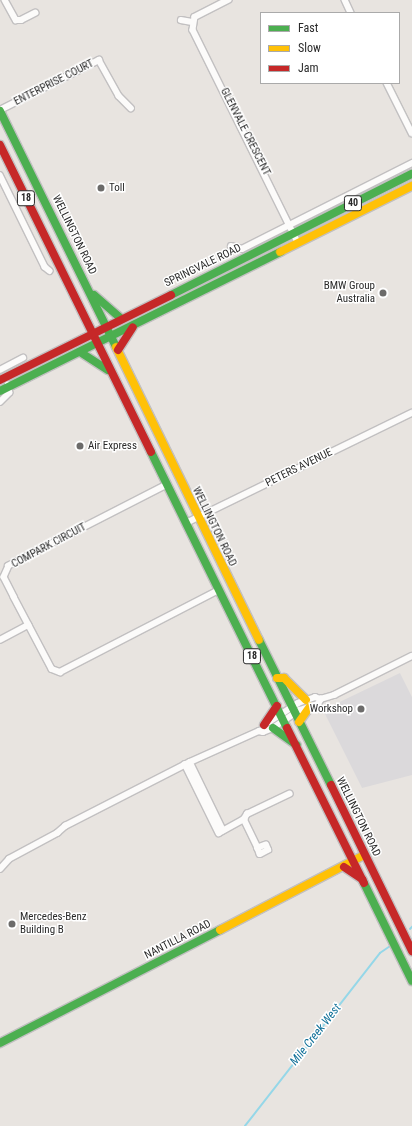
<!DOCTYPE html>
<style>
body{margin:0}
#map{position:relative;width:412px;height:1126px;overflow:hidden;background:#e8e4e0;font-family:"Roboto Condensed",sans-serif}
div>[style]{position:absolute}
.industrial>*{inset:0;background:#dbd9db}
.stream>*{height:1.5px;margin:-0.75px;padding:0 0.75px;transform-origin:0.75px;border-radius:0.75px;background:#95d7e8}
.roads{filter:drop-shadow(1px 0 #c2c0c1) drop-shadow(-1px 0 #c2c0c1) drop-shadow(0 1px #c2c0c1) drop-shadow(0 -1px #c2c0c1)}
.street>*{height:5.5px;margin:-2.75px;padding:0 2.75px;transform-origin:2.75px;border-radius:2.75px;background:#fcfbfa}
.fast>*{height:8px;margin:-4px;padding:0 4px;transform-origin:4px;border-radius:4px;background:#4caf50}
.slow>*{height:8px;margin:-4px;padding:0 4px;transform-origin:4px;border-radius:4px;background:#ffc107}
.jam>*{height:8px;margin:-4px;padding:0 4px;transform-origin:4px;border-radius:4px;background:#c62828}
.dots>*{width:11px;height:11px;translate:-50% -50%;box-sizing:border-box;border:2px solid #fff;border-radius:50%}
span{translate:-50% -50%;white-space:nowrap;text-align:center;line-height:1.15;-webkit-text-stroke:3px #fff;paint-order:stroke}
.shield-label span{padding:1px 3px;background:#fff;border:1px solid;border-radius:3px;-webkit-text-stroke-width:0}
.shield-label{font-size:10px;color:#2a2a2a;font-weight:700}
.street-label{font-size:11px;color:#2a2a2a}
.poi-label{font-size:11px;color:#2a2a2a}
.left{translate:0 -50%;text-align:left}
.right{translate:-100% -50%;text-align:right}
.water-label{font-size:12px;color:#107098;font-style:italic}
.legend{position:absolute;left:260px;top:12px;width:140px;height:72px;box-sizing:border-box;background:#fff;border:1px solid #aaa;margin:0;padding:5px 7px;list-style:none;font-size:12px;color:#2a2a2a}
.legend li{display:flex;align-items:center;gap:8px;height:20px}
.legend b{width:20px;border:1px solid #aaa}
</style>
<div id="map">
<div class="industrial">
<i style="clip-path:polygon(400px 673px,412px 697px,412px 775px,362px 788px,323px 710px)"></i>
</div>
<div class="stream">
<i style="left:410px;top:929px;width:3px;rotate:-45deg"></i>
<i style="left:245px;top:1126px;width:219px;rotate:-52deg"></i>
<i style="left:380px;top:953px;width:11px;rotate:-34deg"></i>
</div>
<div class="roads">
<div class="street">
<i style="left:5px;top:0;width:23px;rotate:61deg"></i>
<i style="left:16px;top:20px;width:5px"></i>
<i style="left:21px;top:20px;width:16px;rotate:-27deg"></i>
<i style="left:229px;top:0;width:38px;rotate:153deg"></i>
<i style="left:195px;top:17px;width:13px;rotate:99deg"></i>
<i style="left:193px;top:30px;width:237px;rotate:63.7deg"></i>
<i style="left:345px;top:0;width:14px;rotate:65deg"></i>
<i style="left:181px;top:20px;width:11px;rotate:10deg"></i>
<i style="left:387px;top:83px;width:56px;rotate:63.4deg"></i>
<i style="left:0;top:110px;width:111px;rotate:-26.8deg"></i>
<i style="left:99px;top:60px;width:41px;rotate:60.9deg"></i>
<i style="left:119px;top:96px;width:17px;rotate:45deg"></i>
<i style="left:0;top:175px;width:102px;rotate:63.9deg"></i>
<i style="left:45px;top:267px;width:6px;rotate:39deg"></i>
<i style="left:231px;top:246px;width:11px;rotate:15deg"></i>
<i style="left:242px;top:249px;width:191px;rotate:-26.8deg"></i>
<i style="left:0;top:370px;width:26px;rotate:-28deg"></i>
<i style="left:0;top:402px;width:13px;rotate:-45deg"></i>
<i style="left:9px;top:393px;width:8px;rotate:-97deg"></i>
<i style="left:167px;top:485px;width:178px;rotate:152.9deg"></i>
<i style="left:9px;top:566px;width:12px;rotate:114deg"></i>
<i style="left:4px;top:577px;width:22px;rotate:63deg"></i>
<i style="left:14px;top:597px;width:81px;rotate:62.2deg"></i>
<i style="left:52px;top:669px;width:9px;rotate:21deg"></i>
<i style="left:60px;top:672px;width:179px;rotate:-27.3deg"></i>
<i style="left:186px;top:523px;width:251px;rotate:-26deg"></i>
<i style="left:0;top:640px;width:32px;rotate:-28deg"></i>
<i style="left:269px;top:722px;width:35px;rotate:-33deg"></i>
<i style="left:298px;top:703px;width:18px;rotate:-19deg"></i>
<i style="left:315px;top:697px;width:6px;rotate:18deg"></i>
<i style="left:321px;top:699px;width:14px;rotate:-17deg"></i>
<i style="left:334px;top:695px;width:87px;rotate:-26.6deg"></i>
<i style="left:190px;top:762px;width:76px;rotate:64.1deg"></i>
<i style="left:185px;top:764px;width:77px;rotate:63.8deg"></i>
<i style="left:219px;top:833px;width:29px;rotate:-29deg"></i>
<i style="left:244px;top:819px;width:6px;rotate:-59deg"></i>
<i style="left:247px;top:814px;width:47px;rotate:-25.5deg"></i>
<i style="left:244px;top:819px;width:32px;rotate:64deg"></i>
<i style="left:258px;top:848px;width:6px;rotate:72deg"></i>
<i style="left:260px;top:854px;width:9px;rotate:-27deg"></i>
<i style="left:268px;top:850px;width:5px;rotate:-112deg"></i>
<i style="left:266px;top:845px;width:9px;rotate:159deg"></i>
<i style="left:0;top:869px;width:13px;rotate:-48deg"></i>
<i style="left:9px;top:859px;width:55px;rotate:-28.4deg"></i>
<i style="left:57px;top:833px;width:11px;rotate:-41deg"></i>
<i style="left:65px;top:826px;width:140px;rotate:-27.1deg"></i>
<i style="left:190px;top:762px;width:76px;rotate:-24.2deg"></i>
<i style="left:259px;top:731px;width:4px;rotate:14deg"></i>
<i style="left:263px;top:732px;width:11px;rotate:-22deg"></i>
<i style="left:273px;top:728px;width:32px;rotate:-34deg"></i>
<i style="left:300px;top:710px;width:19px;rotate:-18deg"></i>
<i style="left:318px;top:704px;width:6px;rotate:-59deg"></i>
</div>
<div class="fast">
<i style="left:0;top:111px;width:263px;rotate:63.8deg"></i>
<i style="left:94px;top:295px;width:35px;rotate:41deg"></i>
<i style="left:171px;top:295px;width:270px;rotate:-26.7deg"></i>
<i style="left:80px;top:352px;width:33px;rotate:33deg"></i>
<i style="left:0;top:391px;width:313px;rotate:-26.4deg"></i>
<i style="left:151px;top:452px;width:308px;rotate:63.8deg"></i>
<i style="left:259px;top:640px;width:162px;rotate:63.6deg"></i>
<i style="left:273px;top:728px;width:29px;rotate:36deg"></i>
<i style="left:364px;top:883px;width:109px;rotate:63.9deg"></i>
<i style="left:0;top:1043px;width:247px;rotate:-27.2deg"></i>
</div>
<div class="slow">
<i style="left:280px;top:252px;width:148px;rotate:-26.6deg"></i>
<i style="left:116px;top:347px;width:326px;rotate:64deg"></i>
<i style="left:277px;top:678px;width:7px"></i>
<i style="left:284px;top:678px;width:31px;rotate:45deg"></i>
<i style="left:299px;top:722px;width:19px;rotate:-55deg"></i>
<i style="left:220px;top:930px;width:162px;rotate:-27.5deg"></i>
</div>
<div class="jam">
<i style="left:0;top:145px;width:342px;rotate:63.8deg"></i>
<i style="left:118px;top:350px;width:27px;rotate:-57deg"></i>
<i style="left:0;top:380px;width:191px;rotate:-26.4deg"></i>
<i style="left:264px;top:725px;width:23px;rotate:-56deg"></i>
<i style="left:287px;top:728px;width:173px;rotate:63.6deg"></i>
<i style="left:331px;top:785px;width:185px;rotate:64deg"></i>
<i style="left:344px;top:867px;width:22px;rotate:34deg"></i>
</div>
</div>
<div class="dots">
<i style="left:101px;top:188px;background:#6c6b6a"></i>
<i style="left:383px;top:293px;background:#6c6b6a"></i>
<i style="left:80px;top:446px;background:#6c6b6a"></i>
<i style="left:361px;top:709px;background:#6c6b6a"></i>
<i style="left:12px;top:924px;background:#6c6b6a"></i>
</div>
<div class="shield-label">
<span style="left:26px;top:198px">18</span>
<span style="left:353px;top:203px">40</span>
<span style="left:252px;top:656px">18</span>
</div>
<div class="street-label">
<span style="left:54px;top:83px;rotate:-27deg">ENTERPRISE COURT</span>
<span style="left:245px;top:132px;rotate:63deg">GLENVALE CRESCENT</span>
<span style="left:74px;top:235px;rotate:64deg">WELLINGTON ROAD</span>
<span style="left:203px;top:266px;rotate:-26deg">SPRINGVALE ROAD</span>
<span style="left:299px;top:468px;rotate:-26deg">PETERS AVENUE</span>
<span style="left:214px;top:527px;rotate:64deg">WELLINGTON ROAD</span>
<span style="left:49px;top:546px;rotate:-28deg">COMPARK CIRCUIT</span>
<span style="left:358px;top:817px;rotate:64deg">WELLINGTON ROAD</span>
<span style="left:178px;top:940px;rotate:-27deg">NANTILLA ROAD</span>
</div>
<div class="poi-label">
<span class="left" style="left:109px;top:188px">Toll</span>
<span class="right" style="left:375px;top:293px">BMW Group<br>Australia</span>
<span class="left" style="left:88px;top:446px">Air Express</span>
<span class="right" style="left:353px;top:709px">Workshop</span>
<span class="left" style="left:20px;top:924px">Mercedes-Benz<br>Building B</span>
</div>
<div class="water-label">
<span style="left:316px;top:1035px;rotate:-52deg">Mile Creek West</span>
</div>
<ul class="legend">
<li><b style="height:5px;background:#4caf50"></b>Fast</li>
<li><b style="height:5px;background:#ffc107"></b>Slow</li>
<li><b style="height:5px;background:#c62828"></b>Jam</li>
</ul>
</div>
